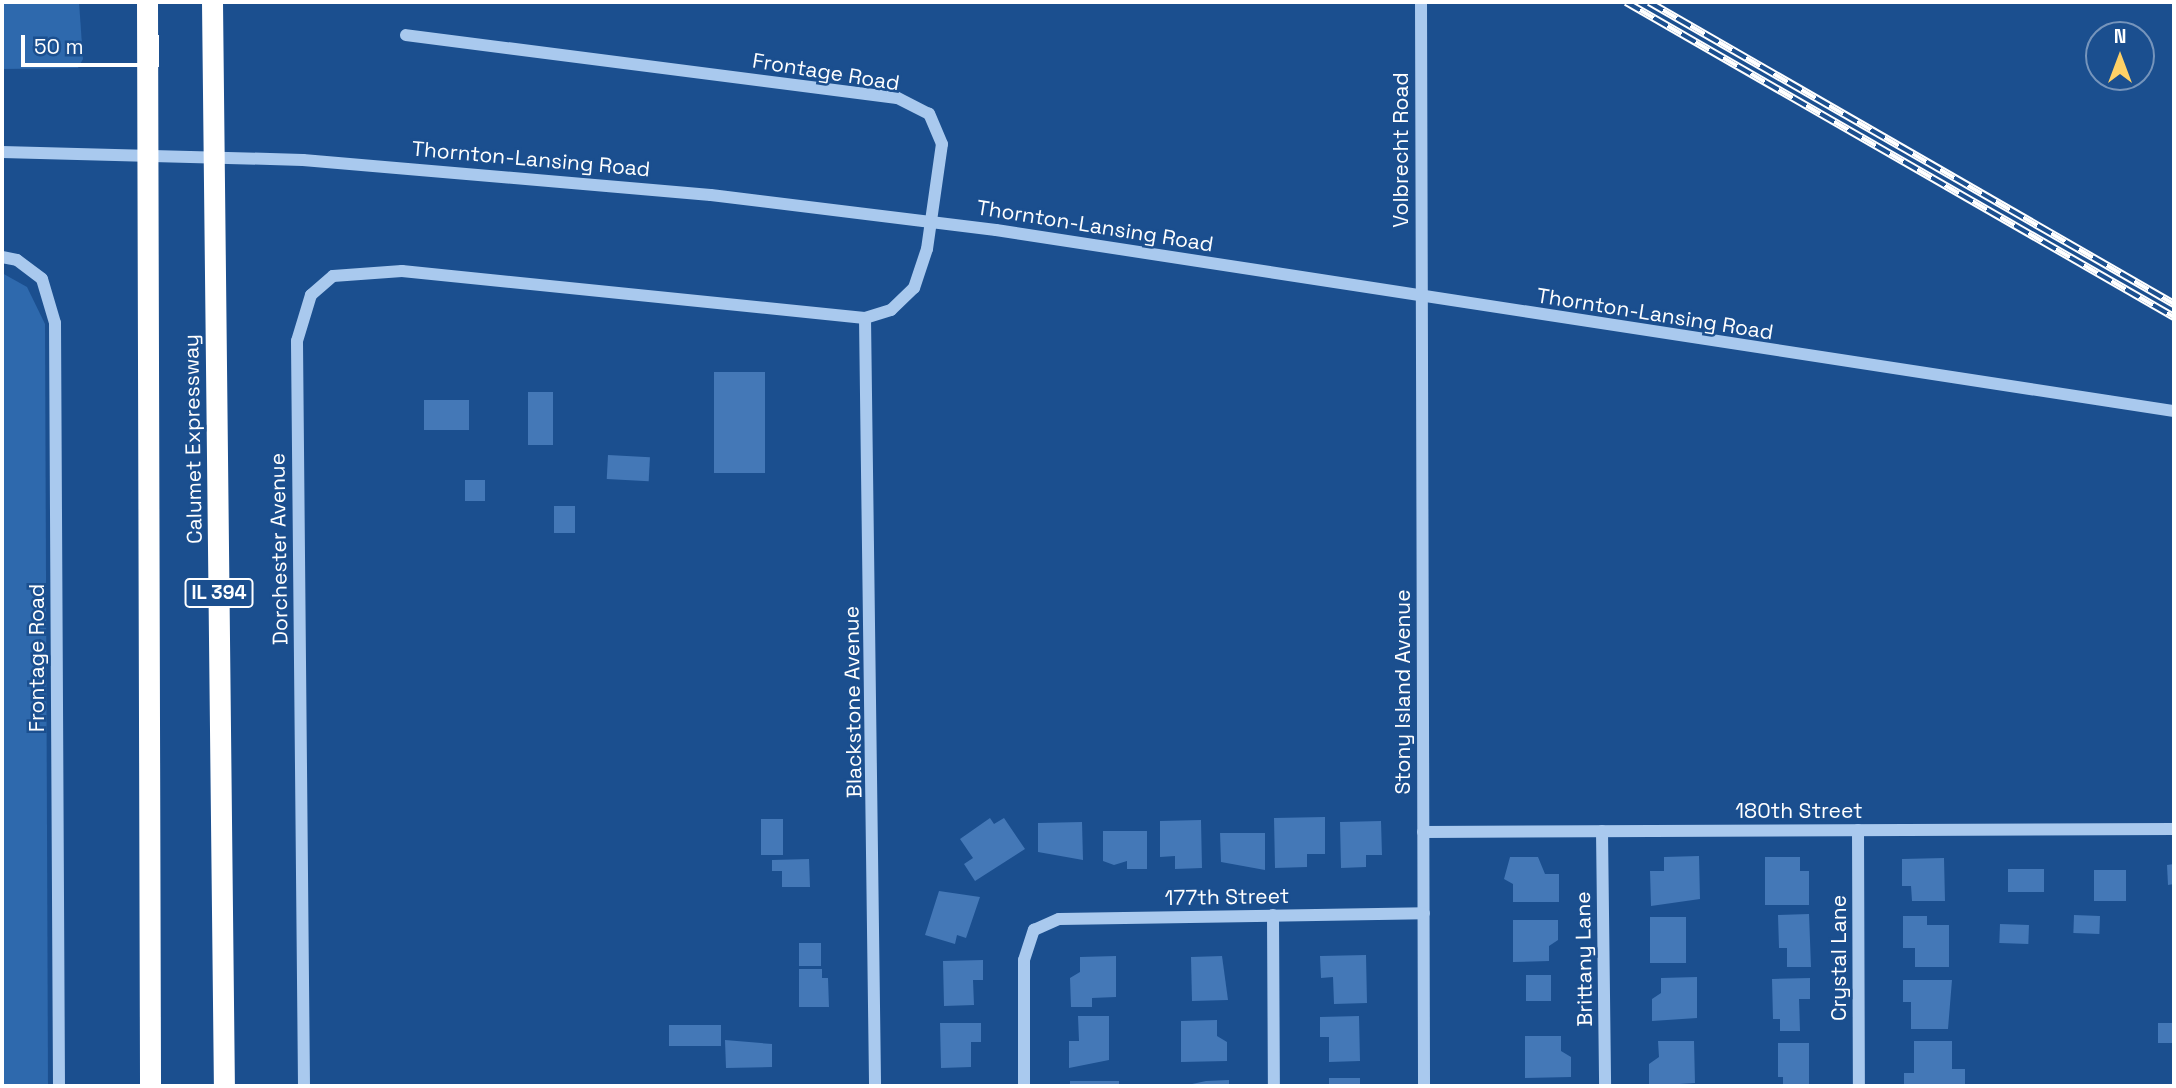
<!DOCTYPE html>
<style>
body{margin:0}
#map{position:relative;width:2176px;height:1088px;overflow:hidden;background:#1b4f8f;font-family:"Space Grotesk",sans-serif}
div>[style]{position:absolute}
.green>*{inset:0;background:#2e69ad}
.building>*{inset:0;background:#4478b7;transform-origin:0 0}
.minor>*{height:12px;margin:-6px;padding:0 6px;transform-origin:6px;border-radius:6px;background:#a9c9ee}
.highway>*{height:21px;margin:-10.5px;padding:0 10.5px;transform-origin:10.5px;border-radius:10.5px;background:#fff}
.rail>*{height:8px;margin-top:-4px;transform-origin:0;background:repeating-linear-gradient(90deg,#1b4f8f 0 16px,#fff 0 32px);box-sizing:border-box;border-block:2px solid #fff}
span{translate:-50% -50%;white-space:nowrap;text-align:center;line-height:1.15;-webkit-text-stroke:5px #1b4f8f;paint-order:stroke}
.shield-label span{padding:2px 5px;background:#1b4f8f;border:2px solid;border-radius:5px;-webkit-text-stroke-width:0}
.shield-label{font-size:19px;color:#fff;font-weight:700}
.street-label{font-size:21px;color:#fff}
.frame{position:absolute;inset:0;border:4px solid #fff;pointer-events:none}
.north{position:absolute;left:2085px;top:21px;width:70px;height:70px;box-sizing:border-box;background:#1b4f8f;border:2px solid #7695bc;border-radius:50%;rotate:0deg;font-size:19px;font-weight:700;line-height:28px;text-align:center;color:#fff}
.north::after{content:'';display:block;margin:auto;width:24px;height:32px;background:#ffd166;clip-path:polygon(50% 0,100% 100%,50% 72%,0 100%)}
.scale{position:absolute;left:21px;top:35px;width:138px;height:32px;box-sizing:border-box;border:4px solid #fff;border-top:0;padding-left:9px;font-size:21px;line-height:24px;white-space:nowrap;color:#fff;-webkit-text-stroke:5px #1b4f8f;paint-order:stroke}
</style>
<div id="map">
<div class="green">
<i style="clip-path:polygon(2px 2px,79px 2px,83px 59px,78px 68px,2px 69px)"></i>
<i style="clip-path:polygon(2px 273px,27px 287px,45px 324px,48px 1086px,2px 1086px)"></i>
</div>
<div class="building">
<i style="left:714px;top:372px;width:51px;height:101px"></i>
<i style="left:528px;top:392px;width:25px;height:53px"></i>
<i style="left:424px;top:400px;width:45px;height:30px"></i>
<i style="left:608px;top:455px;width:42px;height:24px;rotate:3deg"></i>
<i style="left:465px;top:480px;width:20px;height:21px"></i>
<i style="left:554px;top:506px;width:21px;height:27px"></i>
<i style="clip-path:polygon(1325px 817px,1325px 854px,1307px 854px,1307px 867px,1275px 868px,1274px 818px)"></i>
<i style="clip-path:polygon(990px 818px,994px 824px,1004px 818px,1025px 849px,975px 881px,964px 864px,973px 858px,960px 839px)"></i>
<i style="left:761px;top:819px;width:22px;height:36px"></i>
<i style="clip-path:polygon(1201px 820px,1202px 868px,1175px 869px,1175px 856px,1160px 857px,1160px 821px)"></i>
<i style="clip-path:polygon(1381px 821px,1382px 855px,1366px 855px,1366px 867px,1341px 868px,1340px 822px)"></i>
<i style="clip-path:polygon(1082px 822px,1083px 860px,1038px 852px,1038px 823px)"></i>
<i style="clip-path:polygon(1103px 831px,1147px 831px,1147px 869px,1127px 869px,1127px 861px,1114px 865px,1103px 861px)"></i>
<i style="clip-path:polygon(1220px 833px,1265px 833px,1265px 870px,1221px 862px)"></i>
<i style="clip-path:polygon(1699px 856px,1700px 899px,1651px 906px,1650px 871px,1664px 871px,1664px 857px)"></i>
<i style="clip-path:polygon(1510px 857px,1538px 857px,1545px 874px,1559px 874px,1559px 902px,1513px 902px,1513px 884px,1504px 879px)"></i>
<i style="clip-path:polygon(1765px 857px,1800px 857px,1800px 871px,1809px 871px,1809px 905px,1765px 905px)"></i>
<i style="clip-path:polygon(1944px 858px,1945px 901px,1912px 901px,1911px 886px,1902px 886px,1902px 859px)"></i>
<i style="clip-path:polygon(809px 859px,810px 887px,782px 887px,782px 871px,772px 871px,772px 860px)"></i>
<i style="clip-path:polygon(2174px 864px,2174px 884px,2168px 885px,2167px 865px)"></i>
<i style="left:2044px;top:869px;width:23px;height:36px;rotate:90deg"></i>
<i style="left:2094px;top:870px;width:32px;height:31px"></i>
<i style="clip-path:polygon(939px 891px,980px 897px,966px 938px,957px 935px,955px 944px,925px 935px)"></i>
<i style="clip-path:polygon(1809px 914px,1811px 967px,1787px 967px,1787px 948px,1779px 948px,1778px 915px)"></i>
<i style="left:2074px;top:915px;width:26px;height:18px;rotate:2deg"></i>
<i style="clip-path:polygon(1903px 916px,1927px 916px,1927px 925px,1949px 925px,1949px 967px,1915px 967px,1915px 948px,1903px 948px)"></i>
<i style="left:1650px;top:917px;width:36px;height:46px"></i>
<i style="clip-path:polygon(1513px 920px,1558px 920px,1558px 940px,1549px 946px,1549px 961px,1513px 962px)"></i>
<i style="left:2000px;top:924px;width:29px;height:19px;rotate:2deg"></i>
<i style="left:821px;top:943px;width:23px;height:22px;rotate:90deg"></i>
<i style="clip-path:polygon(1366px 955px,1367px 1003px,1334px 1004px,1333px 977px,1321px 978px,1320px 956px)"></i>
<i style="clip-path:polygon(1116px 956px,1116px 997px,1092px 998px,1092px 1007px,1071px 1007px,1070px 978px,1080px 972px,1080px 957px)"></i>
<i style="clip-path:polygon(1222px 956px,1228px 1000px,1192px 1001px,1191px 957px)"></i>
<i style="clip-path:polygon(983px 960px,983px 980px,973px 980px,974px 1005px,944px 1006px,943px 961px)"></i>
<i style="clip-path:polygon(799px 969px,822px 969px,822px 978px,828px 978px,829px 1007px,799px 1007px)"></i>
<i style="left:1551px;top:975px;width:26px;height:25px;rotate:90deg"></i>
<i style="clip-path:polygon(1697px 977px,1697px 1018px,1652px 1021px,1652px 999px,1661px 993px,1661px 978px)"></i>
<i style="clip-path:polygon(1810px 978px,1810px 999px,1799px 999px,1800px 1031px,1780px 1031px,1780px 1019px,1773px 1019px,1772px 979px)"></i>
<i style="clip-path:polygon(1903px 980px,1952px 980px,1948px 1029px,1911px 1029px,1911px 1002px,1903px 1002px)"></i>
<i style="clip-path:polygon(1078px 1016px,1109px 1016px,1109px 1060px,1069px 1068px,1069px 1041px,1079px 1041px)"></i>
<i style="clip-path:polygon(1359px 1016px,1360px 1061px,1329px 1062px,1329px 1037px,1320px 1037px,1320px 1017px)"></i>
<i style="clip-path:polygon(1217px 1020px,1217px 1036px,1227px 1042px,1227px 1061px,1181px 1062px,1181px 1021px)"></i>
<i style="clip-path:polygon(940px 1023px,981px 1023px,981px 1042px,971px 1042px,971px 1067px,941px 1068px)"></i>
<i style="left:2174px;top:1023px;width:20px;height:16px;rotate:90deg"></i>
<i style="left:721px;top:1025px;width:21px;height:52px;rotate:90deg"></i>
<i style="clip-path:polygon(1525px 1036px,1561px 1036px,1561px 1051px,1571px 1057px,1571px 1077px,1525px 1078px)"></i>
<i style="clip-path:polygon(725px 1040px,772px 1044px,772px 1067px,726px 1068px)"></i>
<i style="clip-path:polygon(1658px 1041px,1694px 1041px,1695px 1083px,1649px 1086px,1649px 1064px,1659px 1057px)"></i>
<i style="clip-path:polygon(1914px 1041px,1952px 1041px,1952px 1069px,1965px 1069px,1965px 1084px,1904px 1086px,1904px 1073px,1914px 1073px)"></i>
<i style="clip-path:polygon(1778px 1043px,1809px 1043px,1809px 1086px,1783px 1086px,1783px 1077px,1778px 1077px)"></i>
<i style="left:1329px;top:1078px;width:31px;height:8px"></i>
<i style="clip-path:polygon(1229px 1080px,1229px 1086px,1183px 1086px,1206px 1081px)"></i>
<i style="left:1070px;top:1081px;width:49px;height:5px"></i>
</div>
<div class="minor">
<i style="left:1421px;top:2px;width:1084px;rotate:89.84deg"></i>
<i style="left:2px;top:152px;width:301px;rotate:1.5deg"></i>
<i style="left:303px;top:160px;width:409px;rotate:4.9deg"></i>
<i style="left:711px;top:195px;width:287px;rotate:7deg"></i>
<i style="left:996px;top:230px;width:1192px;rotate:8.74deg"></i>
<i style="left:2px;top:257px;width:15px;rotate:11deg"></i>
<i style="left:17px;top:260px;width:31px;rotate:37deg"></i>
<i style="left:42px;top:279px;width:46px;rotate:73.5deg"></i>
<i style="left:55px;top:323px;width:763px;rotate:89.7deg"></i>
<i style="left:865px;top:318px;width:768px;rotate:89.25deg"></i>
<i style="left:1858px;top:830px;width:256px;rotate:89.8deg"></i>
<i style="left:1602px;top:831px;width:255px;rotate:89.3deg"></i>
<i style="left:1423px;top:832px;width:751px;rotate:-0.23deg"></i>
<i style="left:1273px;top:915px;width:171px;rotate:89.7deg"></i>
<i style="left:304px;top:1086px;width:745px;rotate:-90.54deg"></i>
<i style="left:297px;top:341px;width:48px;rotate:-73.1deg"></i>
<i style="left:311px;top:295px;width:29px;rotate:-41deg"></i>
<i style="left:333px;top:276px;width:69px;rotate:-4.1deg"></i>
<i style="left:402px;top:271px;width:465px;rotate:5.8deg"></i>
<i style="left:865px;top:318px;width:27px;rotate:-17deg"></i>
<i style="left:891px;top:310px;width:32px;rotate:-44deg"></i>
<i style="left:914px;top:288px;width:41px;rotate:-71.6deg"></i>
<i style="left:927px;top:249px;width:106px;rotate:-81.9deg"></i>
<i style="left:942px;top:144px;width:33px;rotate:-113deg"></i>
<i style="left:929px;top:114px;width:36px;rotate:-153deg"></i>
<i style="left:897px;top:98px;width:495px;rotate:-172.7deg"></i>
<i style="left:1024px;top:1086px;width:126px;rotate:-90deg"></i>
<i style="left:1024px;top:960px;width:32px;rotate:-72deg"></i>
<i style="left:1034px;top:930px;width:27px;rotate:-24deg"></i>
<i style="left:1059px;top:919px;width:365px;rotate:-0.9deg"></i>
</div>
<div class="highway">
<i style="left:147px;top:2px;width:1084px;rotate:89.84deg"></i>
<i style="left:212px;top:2px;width:1084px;rotate:89.37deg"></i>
</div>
<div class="rail">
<i style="left:1626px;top:2px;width:632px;rotate:29.89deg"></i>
<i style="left:1649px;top:2px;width:606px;rotate:29.91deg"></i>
</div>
<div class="shield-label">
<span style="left:219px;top:593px">IL 394</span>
</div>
<div class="street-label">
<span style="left:826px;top:72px;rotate:9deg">Frontage Road</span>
<span style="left:1401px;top:150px;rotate:-90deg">Volbrecht Road</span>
<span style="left:531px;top:159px;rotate:5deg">Thornton-Lansing Road</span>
<span style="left:1095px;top:226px;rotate:9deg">Thornton-Lansing Road</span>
<span style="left:1655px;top:314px;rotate:9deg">Thornton-Lansing Road</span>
<span style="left:193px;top:439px;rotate:-91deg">Calumet Expressway</span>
<span style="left:279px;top:549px;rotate:-91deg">Dorchester Avenue</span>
<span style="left:37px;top:658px;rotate:-90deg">Frontage Road</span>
<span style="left:1403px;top:692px;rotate:-90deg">Stony Island Avenue</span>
<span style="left:853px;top:702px;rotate:-91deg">Blackstone Avenue</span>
<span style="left:1799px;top:811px">180th Street</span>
<span style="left:1227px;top:897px;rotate:-1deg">177th Street</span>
<span style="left:1839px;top:958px;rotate:-90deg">Crystal Lane</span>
<span style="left:1584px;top:959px;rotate:-91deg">Brittany Lane</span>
</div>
<div class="frame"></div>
<div class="north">N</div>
<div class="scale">50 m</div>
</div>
